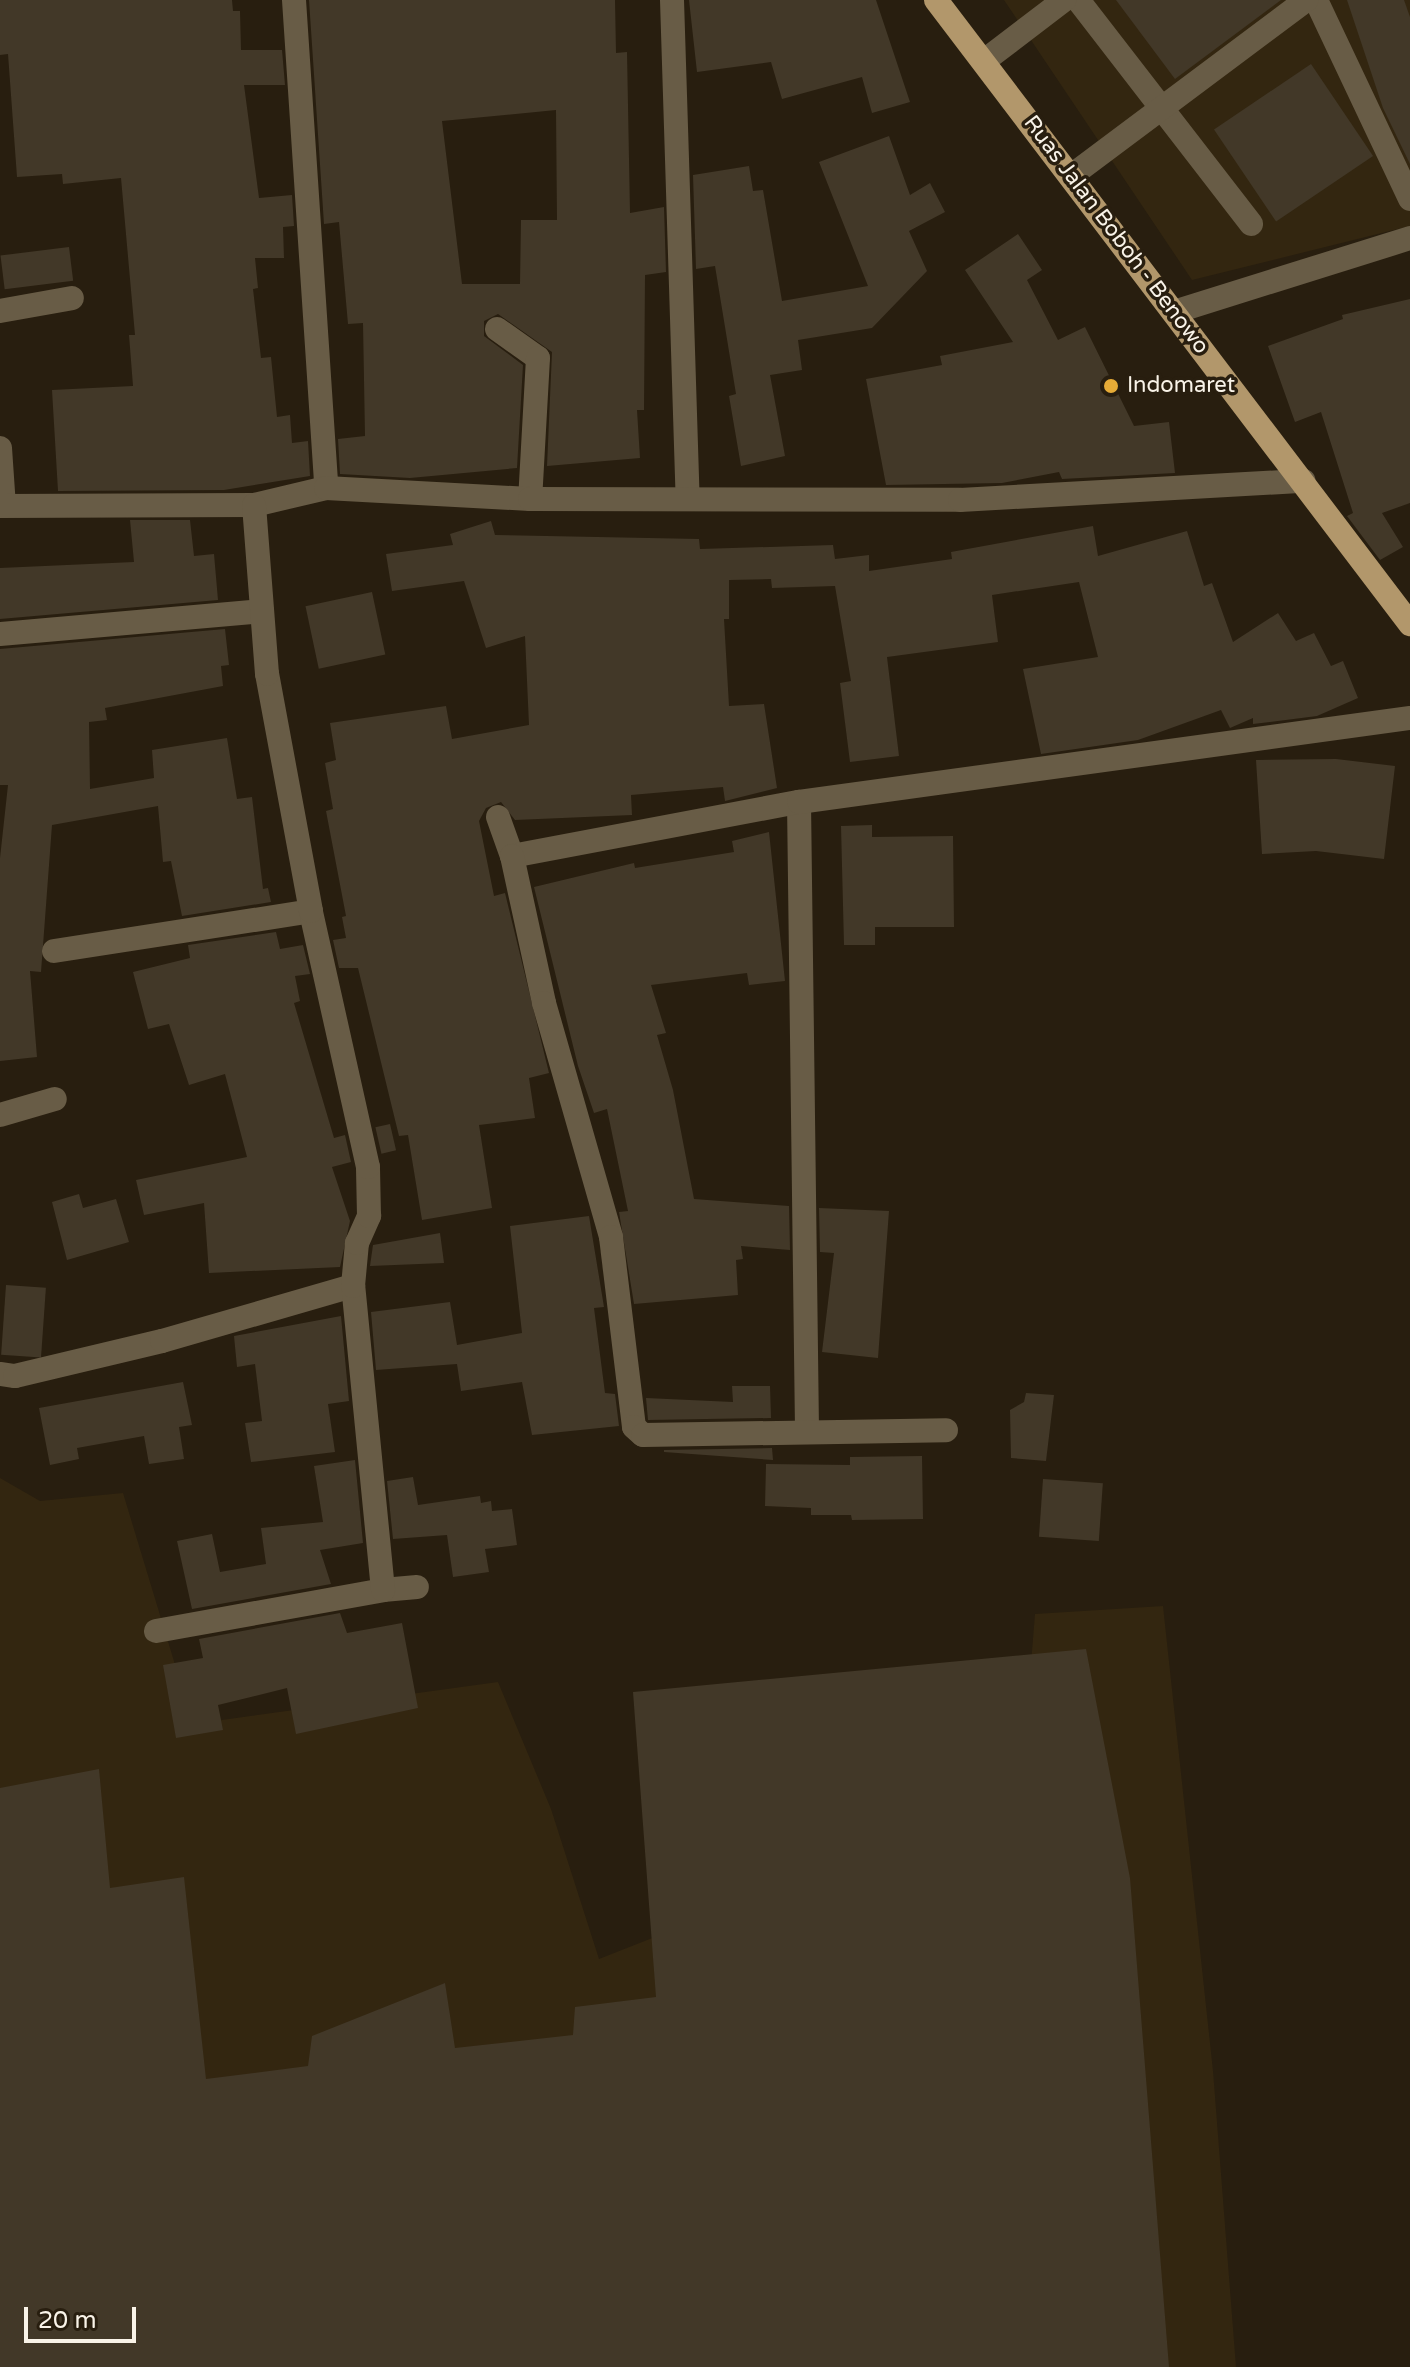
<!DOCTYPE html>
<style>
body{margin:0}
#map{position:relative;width:1410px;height:2367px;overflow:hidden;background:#281e0f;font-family:"Varela Round",sans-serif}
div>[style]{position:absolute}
.built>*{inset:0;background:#332610}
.building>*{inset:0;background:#423828;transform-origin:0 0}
.minor>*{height:24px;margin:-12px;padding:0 12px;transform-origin:12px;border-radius:12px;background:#685c46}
.major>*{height:24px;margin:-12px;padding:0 12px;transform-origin:12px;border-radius:12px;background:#b2976b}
.dots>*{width:22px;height:22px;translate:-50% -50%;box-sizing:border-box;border:4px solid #281e0f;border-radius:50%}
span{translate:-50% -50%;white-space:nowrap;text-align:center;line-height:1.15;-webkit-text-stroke:7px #281e0f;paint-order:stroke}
.street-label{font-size:22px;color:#f9f3e8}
.poi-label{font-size:22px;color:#f9f3e8}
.left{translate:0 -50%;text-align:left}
.scale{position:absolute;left:24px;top:2307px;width:112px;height:36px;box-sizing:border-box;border:4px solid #f9f3e8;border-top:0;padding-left:10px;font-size:24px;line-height:28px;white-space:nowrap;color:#f9f3e8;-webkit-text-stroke:6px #281e0f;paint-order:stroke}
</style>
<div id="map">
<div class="built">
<i style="clip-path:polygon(1004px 0,1410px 0,1410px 226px,1192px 280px)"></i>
<i style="clip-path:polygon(0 1478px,40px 1501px,123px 1493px,193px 1724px,498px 1682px,551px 1809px,599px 1959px,703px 1918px,1011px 1913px,1035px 1614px,1163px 1606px,1213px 2071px,1236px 2367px,0 2367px)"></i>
</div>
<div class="building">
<i style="clip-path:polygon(0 0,232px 0,233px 11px,240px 11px,241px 50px,282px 50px,285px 85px,244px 85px,259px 198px,292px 195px,294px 226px,283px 227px,284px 258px,255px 258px,258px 288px,253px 289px,261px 358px,271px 357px,277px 417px,290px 415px,292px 443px,308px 441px,310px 476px,224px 490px,58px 491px,52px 390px,133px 386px,129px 335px,135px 335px,121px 178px,63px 184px,62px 174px,17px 177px,8px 54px,0 55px)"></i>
<i style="clip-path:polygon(evenodd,309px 0,615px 0,616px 53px,627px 52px,630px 213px,664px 207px,666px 272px,645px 275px,644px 410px,637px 410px,640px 458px,547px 466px,552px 352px,498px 314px,484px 321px,484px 336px,523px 365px,517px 468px,410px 478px,340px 474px,338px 439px,365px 436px,363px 323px,348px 324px,339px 222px,324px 224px,309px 0,556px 110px,557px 220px,521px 220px,520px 284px,462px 284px,442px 121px,556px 110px)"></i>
<i style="clip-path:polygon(689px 0,876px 0,910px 102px,872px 113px,862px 77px,782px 99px,771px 62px,697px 72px)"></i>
<i style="clip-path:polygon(1116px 0,1281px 0,1175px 79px)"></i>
<i style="clip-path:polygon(1347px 0,1404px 0,1410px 17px,1410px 164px,1383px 108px)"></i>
<i style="left:1311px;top:64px;width:111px;height:117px;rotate:56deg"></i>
<i style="clip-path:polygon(889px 136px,910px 195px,930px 183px,945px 212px,909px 231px,927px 271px,872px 328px,798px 340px,802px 370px,770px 375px,785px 456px,741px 466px,729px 396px,736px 394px,715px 266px,696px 269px,693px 175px,749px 166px,753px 191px,763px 190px,782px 301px,868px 286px,819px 162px)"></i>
<i style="clip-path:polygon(1018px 234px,1042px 270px,1027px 280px,1058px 340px,1085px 327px,1134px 426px,1169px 422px,1175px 473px,1062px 479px,1059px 472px,1002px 483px,886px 485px,866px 379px,942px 365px,940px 356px,1013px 342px,965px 270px)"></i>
<i style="left:69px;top:247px;width:34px;height:69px;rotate:83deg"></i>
<i style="clip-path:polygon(1410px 299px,1410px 503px,1382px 513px,1403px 547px,1380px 560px,1347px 516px,1353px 513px,1321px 412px,1295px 422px,1268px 346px,1343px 319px,1342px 315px)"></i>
<i style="clip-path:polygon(130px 520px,190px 520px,194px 556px,214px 554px,218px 600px,0 619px,0 568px,134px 562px)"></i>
<i style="clip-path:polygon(491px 521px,495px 535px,699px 539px,700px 549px,833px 545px,835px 559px,869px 555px,869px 571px,952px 559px,951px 552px,1093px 526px,1098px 556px,1187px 531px,1204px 586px,1212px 583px,1233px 642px,1278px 613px,1296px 641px,1314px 633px,1331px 666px,1343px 661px,1358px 698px,1317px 716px,1253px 724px,1253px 718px,1230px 728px,1221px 710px,1138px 740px,1041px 754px,1023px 669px,1098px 657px,1079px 582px,992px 595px,998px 642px,887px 657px,899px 756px,850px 762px,840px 683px,851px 681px,835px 586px,772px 588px,771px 579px,729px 580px,729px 619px,724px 619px,729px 706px,764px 704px,777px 788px,725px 801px,723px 787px,631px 795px,632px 815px,515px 820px,501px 802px,486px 808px,479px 821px,494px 896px,505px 893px,549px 1073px,529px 1078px,535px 1118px,479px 1125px,492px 1208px,422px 1220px,408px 1135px,399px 1136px,358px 968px,339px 968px,333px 940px,346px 938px,342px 917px,346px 916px,326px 811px,333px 809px,325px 763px,336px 760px,330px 723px,446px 706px,452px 739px,529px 725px,525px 636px,486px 648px,464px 581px,392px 591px,386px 554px,453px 545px,450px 534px)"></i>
<i style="left:372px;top:592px;width:64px;height:68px;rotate:78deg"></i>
<i style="clip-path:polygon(225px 629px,229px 665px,221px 666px,223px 686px,105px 708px,107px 720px,89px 722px,90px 789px,154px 778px,152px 750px,227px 738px,237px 799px,252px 797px,263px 889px,268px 888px,271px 902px,182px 916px,171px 861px,163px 862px,158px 806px,52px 825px,41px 972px,30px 971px,37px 1057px,0 1061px,0 858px,8px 785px,0 785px,0 649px)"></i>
<i style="clip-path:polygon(1336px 759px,1395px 766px,1384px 859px,1316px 851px,1262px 854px,1256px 760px)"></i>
<i style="clip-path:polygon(872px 825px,872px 837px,953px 836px,954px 927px,875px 927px,875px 945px,844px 945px,841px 826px)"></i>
<i style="clip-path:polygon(769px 832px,785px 981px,749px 985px,747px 973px,651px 985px,666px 1033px,657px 1035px,673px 1090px,694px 1199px,789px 1206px,790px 1250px,741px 1246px,743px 1259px,736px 1260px,738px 1295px,634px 1304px,619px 1212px,628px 1211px,607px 1109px,594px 1113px,578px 1066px,534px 887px,634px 863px,635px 868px,734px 852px,732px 841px)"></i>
<i style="clip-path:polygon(276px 932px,280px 949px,303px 945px,310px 974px,295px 976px,300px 1001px,294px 1003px,334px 1138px,345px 1135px,351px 1162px,332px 1167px,350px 1221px,340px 1267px,209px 1273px,204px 1203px,144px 1215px,136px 1180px,247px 1157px,225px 1074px,189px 1085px,169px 1024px,148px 1029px,133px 972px,190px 958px,188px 945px)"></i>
<i style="left:390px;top:1124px;width:27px;height:15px;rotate:77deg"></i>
<i style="clip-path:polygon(79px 1194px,83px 1208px,116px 1199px,129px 1242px,67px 1260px,52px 1202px)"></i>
<i style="clip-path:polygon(819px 1208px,889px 1211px,878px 1358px,822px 1352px,834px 1253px,820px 1252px)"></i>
<i style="clip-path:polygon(589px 1216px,604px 1307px,594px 1308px,605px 1393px,615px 1394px,619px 1426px,532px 1435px,522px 1382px,461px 1391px,457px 1364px,376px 1370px,371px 1312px,450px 1302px,457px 1345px,522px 1333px,510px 1226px)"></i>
<i style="clip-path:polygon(440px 1233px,444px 1263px,370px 1266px,373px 1245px)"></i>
<i style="left:6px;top:1285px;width:40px;height:70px;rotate:4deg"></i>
<i style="clip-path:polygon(341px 1316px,349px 1401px,328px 1404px,335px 1452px,251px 1462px,245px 1423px,262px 1421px,255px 1364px,237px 1367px,234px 1336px)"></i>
<i style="clip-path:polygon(183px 1382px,192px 1425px,179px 1427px,184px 1459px,149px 1464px,144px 1436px,77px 1448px,79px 1459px,50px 1465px,39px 1408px)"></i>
<i style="clip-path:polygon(732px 1386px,770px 1386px,771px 1418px,648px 1420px,646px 1398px,733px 1402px)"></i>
<i style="clip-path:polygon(1026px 1393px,1054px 1395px,1046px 1461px,1011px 1458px,1010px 1410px,1024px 1402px)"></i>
<i style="clip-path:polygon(772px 1448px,773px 1460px,664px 1452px,664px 1450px)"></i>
<i style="clip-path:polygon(922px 1456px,923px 1519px,852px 1520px,851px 1515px,811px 1515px,811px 1508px,765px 1506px,766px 1464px,850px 1465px,850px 1457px)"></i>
<i style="clip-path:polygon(355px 1460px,363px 1543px,320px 1550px,331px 1584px,192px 1609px,177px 1541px,212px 1534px,220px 1572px,266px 1564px,261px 1528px,323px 1522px,314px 1466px)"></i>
<i style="clip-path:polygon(413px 1477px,418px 1505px,480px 1496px,481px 1503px,491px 1501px,492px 1511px,512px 1509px,517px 1545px,485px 1549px,489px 1572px,453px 1577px,447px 1535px,393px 1539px,387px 1481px)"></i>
<i style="left:1043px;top:1479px;width:60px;height:58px;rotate:4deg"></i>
<i style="clip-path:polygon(340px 1613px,347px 1633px,402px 1623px,418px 1708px,296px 1734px,287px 1688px,218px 1705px,223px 1730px,176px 1738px,163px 1665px,203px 1658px,199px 1639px)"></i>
<i style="clip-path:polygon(1086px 1649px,1130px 1878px,1169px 2367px,0 2367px,0 1788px,99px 1769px,110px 1888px,184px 1877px,206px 2079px,308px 2066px,312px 2036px,445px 1983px,455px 2048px,573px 2035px,575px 2007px,656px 1997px,633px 1692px)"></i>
</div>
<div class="minor">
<i style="left:294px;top:0;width:489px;rotate:86.2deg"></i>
<i style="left:672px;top:0;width:498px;rotate:88.2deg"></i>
<i style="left:1078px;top:0;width:283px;rotate:52.3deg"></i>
<i style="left:1316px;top:0;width:220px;rotate:64.7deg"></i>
<i style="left:984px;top:61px;width:101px;rotate:-37.3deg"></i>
<i style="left:1071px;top:176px;width:294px;rotate:-36.8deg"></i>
<i style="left:0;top:311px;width:73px;rotate:-10.2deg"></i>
<i style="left:1174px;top:312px;width:247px;rotate:-17.4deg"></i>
<i style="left:497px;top:329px;width:50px;rotate:35.3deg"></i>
<i style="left:538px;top:358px;width:141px;rotate:93.2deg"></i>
<i style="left:0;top:448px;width:58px;rotate:86.1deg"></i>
<i style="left:0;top:506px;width:254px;rotate:-0.2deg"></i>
<i style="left:254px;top:505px;width:74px;rotate:-13.3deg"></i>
<i style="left:326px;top:488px;width:204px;rotate:3.1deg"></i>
<i style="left:530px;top:499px;width:430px;rotate:0.1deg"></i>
<i style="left:960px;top:500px;width:344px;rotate:-3.2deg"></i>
<i style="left:0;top:634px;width:263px;rotate:-5deg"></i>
<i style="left:799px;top:802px;width:627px;rotate:89.27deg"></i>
<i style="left:498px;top:817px;width:41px;rotate:70.3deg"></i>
<i style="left:512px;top:856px;width:292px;rotate:-10.7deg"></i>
<i style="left:799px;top:802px;width:617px;rotate:-7.83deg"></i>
<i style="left:512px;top:856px;width:150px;rotate:77.7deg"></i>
<i style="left:544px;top:1003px;width:243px;rotate:74deg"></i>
<i style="left:611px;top:1237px;width:191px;rotate:83.1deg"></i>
<i style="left:634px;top:1427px;width:12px;rotate:42deg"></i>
<i style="left:643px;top:1435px;width:303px;rotate:-0.9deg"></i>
<i style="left:54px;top:951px;width:260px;rotate:-8.8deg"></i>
<i style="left:0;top:1115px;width:57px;rotate:-16.2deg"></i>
<i style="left:0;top:1374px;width:15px;rotate:8deg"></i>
<i style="left:15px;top:1376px;width:151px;rotate:-13.4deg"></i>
<i style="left:162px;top:1341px;width:199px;rotate:-16.1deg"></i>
<i style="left:383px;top:1590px;width:34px;rotate:-5deg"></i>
<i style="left:156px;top:1631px;width:231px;rotate:-10.2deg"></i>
<i style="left:383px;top:1590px;width:305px;rotate:-95.6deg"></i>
<i style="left:353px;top:1286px;width:43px;rotate:-84.7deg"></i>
<i style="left:357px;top:1243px;width:30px;rotate:-66deg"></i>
<i style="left:369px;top:1216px;width:49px;rotate:-91.2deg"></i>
<i style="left:368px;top:1167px;width:262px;rotate:-102.6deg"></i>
<i style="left:311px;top:911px;width:241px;rotate:-100.5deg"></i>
<i style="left:267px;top:674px;width:169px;rotate:-94.4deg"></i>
</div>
<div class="major">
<i style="left:936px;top:0;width:784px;rotate:52.78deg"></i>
</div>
<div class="dots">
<i style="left:1111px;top:386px;background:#e7ac37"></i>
</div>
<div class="street-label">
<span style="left:1116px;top:235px;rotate:53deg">Ruas Jalan Boboh - Benowo</span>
</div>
<div class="poi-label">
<span class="left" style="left:1127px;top:386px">Indomaret</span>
</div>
<div class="scale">20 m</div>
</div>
